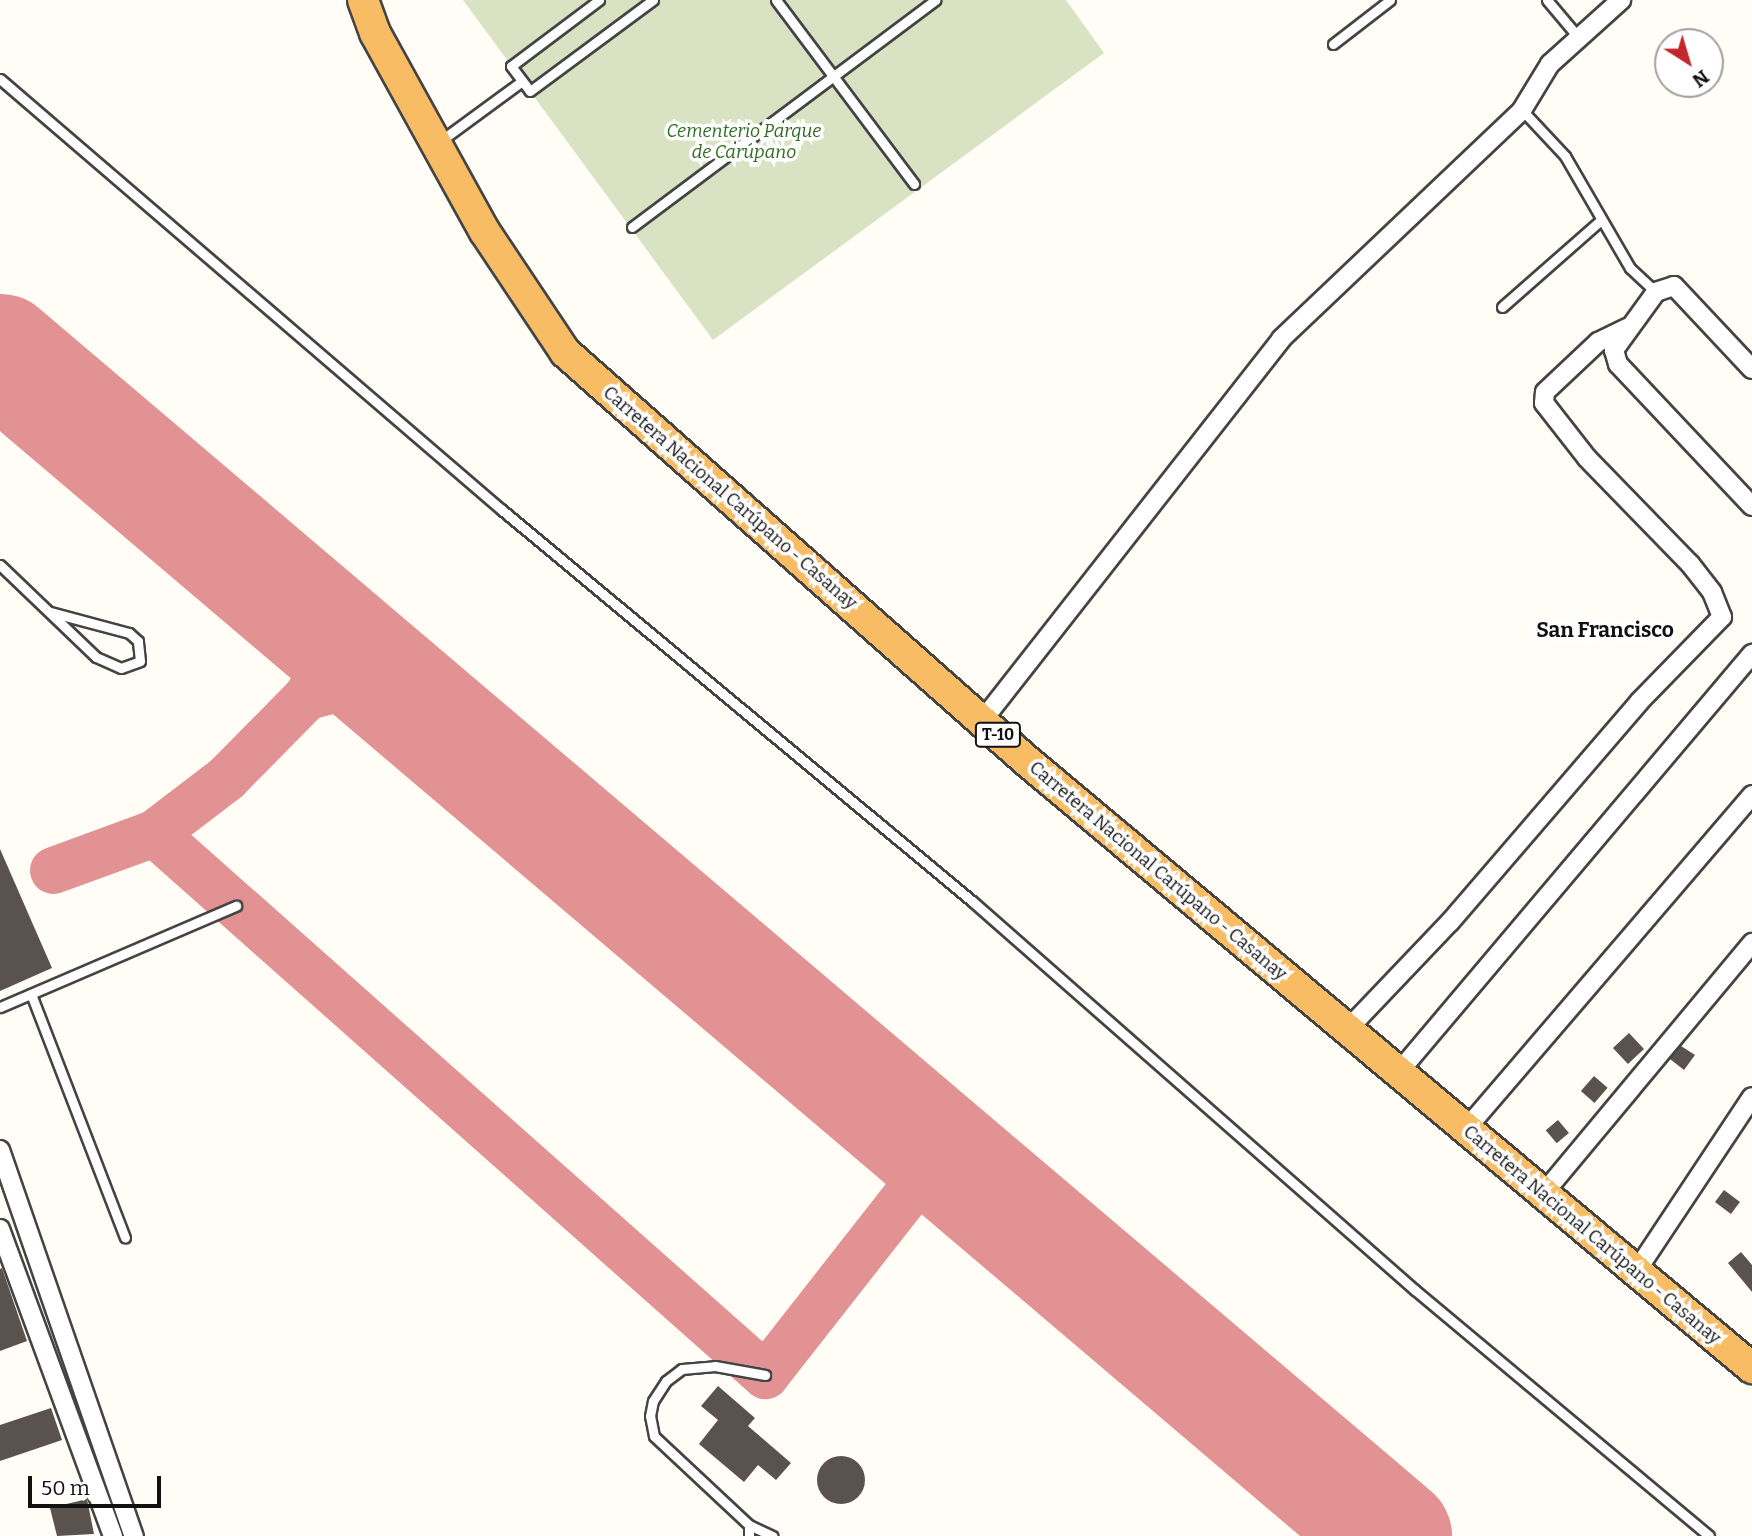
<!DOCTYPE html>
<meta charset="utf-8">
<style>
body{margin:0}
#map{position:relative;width:1752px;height:1536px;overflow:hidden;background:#fffdf5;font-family:Bitter,serif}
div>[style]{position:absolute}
.cemetery>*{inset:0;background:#d9e3c4}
.taxiway>*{height:47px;margin:-23.5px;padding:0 23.5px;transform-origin:23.5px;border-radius:23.5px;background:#e29292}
.runway>*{height:119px;margin:-59.5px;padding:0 59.5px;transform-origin:59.5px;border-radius:59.5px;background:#e29292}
.building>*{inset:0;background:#5a524d;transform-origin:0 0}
.round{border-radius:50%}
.roads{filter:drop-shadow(2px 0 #444) drop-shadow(-2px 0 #444) drop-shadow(0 2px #444) drop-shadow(0 -2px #444)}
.service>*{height:9px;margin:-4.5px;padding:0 4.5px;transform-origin:4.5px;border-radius:4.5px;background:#fff}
.minor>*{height:18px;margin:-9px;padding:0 9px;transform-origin:9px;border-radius:9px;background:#fff}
.trunk>*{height:30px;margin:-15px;padding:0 15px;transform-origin:15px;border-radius:15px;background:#f7bc64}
span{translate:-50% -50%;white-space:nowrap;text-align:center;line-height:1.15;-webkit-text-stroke:7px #fff;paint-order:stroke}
.shield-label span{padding:2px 5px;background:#fff;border:2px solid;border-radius:5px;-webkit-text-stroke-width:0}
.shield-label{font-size:16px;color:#111;font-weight:700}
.park-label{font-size:18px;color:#2f6b1f;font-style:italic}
.street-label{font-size:18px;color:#111}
.quarter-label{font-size:21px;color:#111;font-weight:700}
.north{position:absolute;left:1654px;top:28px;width:70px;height:70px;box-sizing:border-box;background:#fff;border:2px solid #a0a0a0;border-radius:50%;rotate:143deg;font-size:19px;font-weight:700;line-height:28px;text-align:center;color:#111}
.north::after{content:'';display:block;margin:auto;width:24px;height:32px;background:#c4262e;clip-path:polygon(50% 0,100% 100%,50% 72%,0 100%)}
.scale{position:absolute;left:28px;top:1476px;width:133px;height:32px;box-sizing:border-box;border:4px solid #111;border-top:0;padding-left:9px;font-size:21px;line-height:24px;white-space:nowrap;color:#111;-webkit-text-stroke:5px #fff;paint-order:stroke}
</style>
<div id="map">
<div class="cemetery">
<i style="clip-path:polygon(463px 0,1066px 0,1104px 53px,713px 340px)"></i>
</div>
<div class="taxiway">
<i style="left:311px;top:617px;width:34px;rotate:76deg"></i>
<i style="left:319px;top:650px;width:26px;rotate:92deg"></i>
<i style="left:318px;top:676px;width:23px;rotate:119deg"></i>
<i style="left:307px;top:696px;width:56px;rotate:-14.5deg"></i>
<i style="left:361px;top:682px;width:30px;rotate:6deg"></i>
<i style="left:154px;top:833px;width:817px;rotate:41.58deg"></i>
<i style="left:765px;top:1375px;width:283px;rotate:-51.9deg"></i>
<i style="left:53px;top:870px;width:108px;rotate:-20.1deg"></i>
<i style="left:154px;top:833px;width:91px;rotate:-37.4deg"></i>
<i style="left:226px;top:778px;width:115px;rotate:-45.4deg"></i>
</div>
<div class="runway">
<i style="left:0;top:353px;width:1827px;rotate:40.36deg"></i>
</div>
<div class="building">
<i style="clip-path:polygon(0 849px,52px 968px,0 991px)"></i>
<i style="left:1629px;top:1033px;width:22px;height:22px;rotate:47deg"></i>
<i style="clip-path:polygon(1681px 1046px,1695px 1055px,1684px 1070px,1670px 1059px)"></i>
<i style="left:1594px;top:1076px;width:18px;height:20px;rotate:41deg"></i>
<i style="left:1558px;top:1120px;width:17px;height:16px;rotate:50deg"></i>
<i style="left:1724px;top:1190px;width:20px;height:15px;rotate:37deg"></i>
<i style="clip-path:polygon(1741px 1252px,1752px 1265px,1752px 1292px,1728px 1263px)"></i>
<i style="clip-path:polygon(2px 1268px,27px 1341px,0 1351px,0 1269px)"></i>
<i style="clip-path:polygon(718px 1386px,755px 1418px,748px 1426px,791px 1463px,776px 1480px,758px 1465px,744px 1482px,699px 1444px,718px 1420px,701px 1406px)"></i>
<i style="clip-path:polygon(51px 1408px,62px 1440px,0 1461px,0 1425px)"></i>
<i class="round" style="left:817px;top:1456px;width:48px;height:48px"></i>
<i style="clip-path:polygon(87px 1499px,94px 1534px,57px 1536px,50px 1508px)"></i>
</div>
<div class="roads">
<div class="service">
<i style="left:599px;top:0;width:110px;rotate:143.1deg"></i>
<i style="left:511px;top:66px;width:31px;rotate:53deg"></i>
<i style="left:530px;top:91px;width:153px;rotate:-36.5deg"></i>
<i style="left:776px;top:0;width:230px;rotate:53.1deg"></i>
<i style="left:1547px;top:0;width:50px;rotate:49.9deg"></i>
<i style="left:1333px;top:44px;width:72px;rotate:-37.7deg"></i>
<i style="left:0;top:79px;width:662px;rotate:40.65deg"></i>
<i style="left:502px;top:510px;width:611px;rotate:39.76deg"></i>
<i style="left:972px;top:901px;width:590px;rotate:41.29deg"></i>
<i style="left:1415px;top:1290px;width:383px;rotate:39.9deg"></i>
<i style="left:1522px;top:110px;width:63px;rotate:46.9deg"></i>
<i style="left:1565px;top:156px;width:129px;rotate:59.9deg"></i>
<i style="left:1630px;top:268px;width:35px;rotate:43deg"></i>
<i style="left:439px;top:142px;width:103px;rotate:-36.3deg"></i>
<i style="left:632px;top:227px;width:379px;rotate:-36.8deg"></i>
<i style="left:1502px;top:307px;width:130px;rotate:-41.3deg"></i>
<i style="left:0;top:565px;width:133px;rotate:43.8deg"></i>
<i style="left:96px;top:657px;width:27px;rotate:24deg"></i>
<i style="left:121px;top:668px;width:20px;rotate:-20deg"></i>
<i style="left:140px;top:661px;width:20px;rotate:-96deg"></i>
<i style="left:138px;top:641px;width:12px;rotate:-138deg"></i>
<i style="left:129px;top:633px;width:82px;rotate:-165.1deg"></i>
<i style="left:31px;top:994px;width:261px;rotate:68.9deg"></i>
<i style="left:0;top:1007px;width:257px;rotate:-23.2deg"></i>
<i style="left:749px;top:1525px;width:26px;rotate:25deg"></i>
<i style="left:749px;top:1536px;width:11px;rotate:-90deg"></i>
<i style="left:749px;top:1525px;width:130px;rotate:-136.9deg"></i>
<i style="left:654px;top:1436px;width:20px;rotate:-101deg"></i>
<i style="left:650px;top:1416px;width:15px;rotate:-79deg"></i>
<i style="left:653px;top:1401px;width:24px;rotate:-57deg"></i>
<i style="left:666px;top:1381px;width:20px;rotate:-37deg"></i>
<i style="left:682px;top:1369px;width:33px;rotate:-5deg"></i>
<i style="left:715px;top:1366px;width:51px;rotate:10.2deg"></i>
</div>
<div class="minor">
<i style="left:1752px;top:369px;width:114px;rotate:-133.2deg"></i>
<i style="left:1674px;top:286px;width:19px;rotate:162deg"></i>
<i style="left:1656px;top:292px;width:72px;rotate:125.9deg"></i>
<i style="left:1614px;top:350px;width:15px;rotate:74deg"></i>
<i style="left:1618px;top:364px;width:195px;rotate:46.7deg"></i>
<i style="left:982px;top:721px;width:485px;rotate:-51.9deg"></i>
<i style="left:1281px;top:339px;width:332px;rotate:-43.5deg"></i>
<i style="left:1522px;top:110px;width:54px;rotate:-58.7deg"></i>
<i style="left:1550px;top:64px;width:96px;rotate:-42deg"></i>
<i style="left:1347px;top:1030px;width:149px;rotate:-46.4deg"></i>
<i style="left:1450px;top:922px;width:290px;rotate:-49.3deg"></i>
<i style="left:1639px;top:702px;width:119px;rotate:-45.7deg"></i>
<i style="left:1722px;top:617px;width:27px;rotate:-112deg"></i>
<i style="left:1712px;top:592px;width:36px;rotate:-128deg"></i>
<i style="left:1690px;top:564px;width:148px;rotate:-134.2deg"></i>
<i style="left:1587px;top:458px;width:70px;rotate:-128deg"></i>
<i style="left:1544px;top:403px;width:11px;rotate:-85deg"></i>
<i style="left:1545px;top:392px;width:73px;rotate:-43.3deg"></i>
<i style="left:1598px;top:342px;width:32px;rotate:-26deg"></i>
<i style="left:1398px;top:1073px;width:549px;rotate:-49.81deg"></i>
<i style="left:1466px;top:1129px;width:440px;rotate:-49.4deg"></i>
<i style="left:0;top:1150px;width:409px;rotate:70.9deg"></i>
<i style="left:1543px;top:1194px;width:327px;rotate:-50.2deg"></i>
<i style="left:0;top:1229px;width:327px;rotate:69.8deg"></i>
<i style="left:1635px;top:1273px;width:211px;rotate:-56.4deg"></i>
</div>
<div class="trunk">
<i style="left:363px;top:0;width:35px;rotate:70deg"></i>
<i style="left:375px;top:33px;width:227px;rotate:61.1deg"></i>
<i style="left:485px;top:232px;width:144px;rotate:56.3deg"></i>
<i style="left:565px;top:352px;width:617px;rotate:41.52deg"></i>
<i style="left:1027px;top:761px;width:946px;rotate:39.94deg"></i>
</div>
</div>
<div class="shield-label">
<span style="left:998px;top:735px">T-10</span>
</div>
<div class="park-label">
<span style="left:744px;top:142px">Cementerio Parque<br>de Carúpano</span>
</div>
<div class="street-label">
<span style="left:730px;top:498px;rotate:41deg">Carretera Nacional Carúpano - Casanay</span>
<span style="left:1158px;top:871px;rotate:40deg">Carretera Nacional Carúpano - Casanay</span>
<span style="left:1592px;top:1235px;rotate:40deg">Carretera Nacional Carúpano - Casanay</span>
</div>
<div class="quarter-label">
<span style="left:1605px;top:630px">San Francisco</span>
</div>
<div class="north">N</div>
<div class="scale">50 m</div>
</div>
